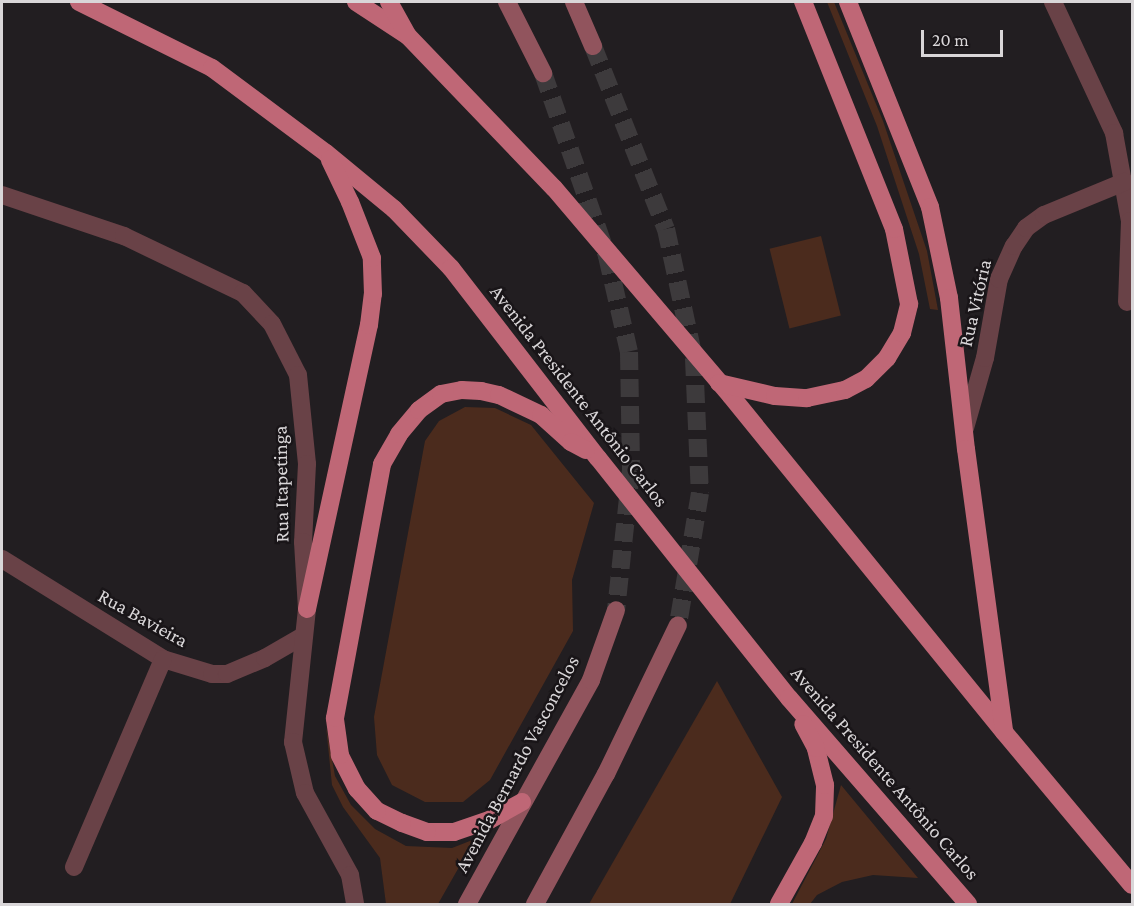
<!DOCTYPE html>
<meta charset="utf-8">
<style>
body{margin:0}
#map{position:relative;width:1134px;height:906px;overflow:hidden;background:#221e21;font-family:"Crimson Pro",serif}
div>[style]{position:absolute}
.green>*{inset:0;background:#4b2b1d;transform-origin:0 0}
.secondary-tunnel>*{height:18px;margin-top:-9px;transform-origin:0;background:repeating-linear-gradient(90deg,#3d3a3c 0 18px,transparent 0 27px)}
.minor>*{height:18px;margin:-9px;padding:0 9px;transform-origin:9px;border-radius:9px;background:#694247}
.tertiary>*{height:18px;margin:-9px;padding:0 9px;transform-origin:9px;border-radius:9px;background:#694247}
.secondary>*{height:18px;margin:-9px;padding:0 9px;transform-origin:9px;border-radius:9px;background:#91545d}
.trunk>*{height:18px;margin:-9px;padding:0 9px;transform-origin:9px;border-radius:9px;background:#bf6776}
span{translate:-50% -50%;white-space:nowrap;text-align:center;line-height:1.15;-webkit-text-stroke:5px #191518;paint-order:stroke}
.street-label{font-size:20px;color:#d9d6d8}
.frame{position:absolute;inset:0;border:3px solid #d9d6d8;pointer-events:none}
.scale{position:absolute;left:921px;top:30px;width:82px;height:27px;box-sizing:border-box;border:3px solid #d9d6d8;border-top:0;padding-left:8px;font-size:18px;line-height:21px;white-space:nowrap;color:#d9d6d8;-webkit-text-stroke:4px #191518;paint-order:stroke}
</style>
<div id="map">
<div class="green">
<i style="clip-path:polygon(827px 2px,834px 2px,883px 121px,927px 251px,938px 310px,930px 309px,919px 254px,877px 126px)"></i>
<i style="left:821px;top:236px;width:82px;height:53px;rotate:76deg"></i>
<i style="clip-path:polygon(465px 407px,495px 408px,531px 425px,594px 503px,572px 580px,573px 631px,490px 780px,463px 802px,425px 802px,392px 785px,377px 755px,374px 717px,425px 441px,439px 421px)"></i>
<i style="clip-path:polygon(717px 681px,782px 797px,730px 904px,589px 904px)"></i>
<i style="clip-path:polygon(326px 726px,335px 776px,351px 805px,375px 829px,406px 846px,452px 848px,475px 839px,438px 904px,386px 904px,380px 858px,343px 807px,332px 785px)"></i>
<i style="clip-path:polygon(841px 785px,918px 878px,873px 875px,842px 882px,817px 895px,810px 904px,792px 904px,826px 839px)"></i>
</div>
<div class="secondary-tunnel">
<i style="left:593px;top:46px;width:197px;rotate:68.3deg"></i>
<i style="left:666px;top:229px;width:132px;rotate:77.8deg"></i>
<i style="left:694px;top:358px;width:135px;rotate:87.5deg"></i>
<i style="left:700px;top:493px;width:134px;rotate:99.5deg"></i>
<i style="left:543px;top:73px;width:194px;rotate:70.7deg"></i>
<i style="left:607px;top:256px;width:98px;rotate:77.1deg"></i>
<i style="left:629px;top:352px;width:118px;rotate:89deg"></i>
<i style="left:631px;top:470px;width:141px;rotate:96.1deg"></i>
</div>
<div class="minor">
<i style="left:1053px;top:2px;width:145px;rotate:65deg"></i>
<i style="left:1114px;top:133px;width:89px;rotate:79.7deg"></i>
<i style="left:1130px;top:221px;width:81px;rotate:92.1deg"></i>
<i style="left:965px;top:428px;width:73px;rotate:-74.1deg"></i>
<i style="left:985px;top:358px;width:80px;rotate:-80deg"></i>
<i style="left:999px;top:279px;width:36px;rotate:-66deg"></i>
<i style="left:1014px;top:246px;width:22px;rotate:-56deg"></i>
<i style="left:1026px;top:228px;width:22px;rotate:-36deg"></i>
<i style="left:1044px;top:215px;width:87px;rotate:-22.4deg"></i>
<i style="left:2px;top:559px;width:190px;rotate:31.8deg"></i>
<i style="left:163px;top:659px;width:51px;rotate:17deg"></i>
<i style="left:212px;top:674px;width:15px"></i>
<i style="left:227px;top:674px;width:41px;rotate:-22.8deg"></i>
<i style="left:265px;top:658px;width:44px;rotate:-30.1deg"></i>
<i style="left:74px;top:867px;width:226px;rotate:-66.8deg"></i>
</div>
<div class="tertiary">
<i style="left:2px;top:195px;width:129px;rotate:18.6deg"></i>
<i style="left:124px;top:236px;width:132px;rotate:25.6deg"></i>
<i style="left:243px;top:293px;width:42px;rotate:46.9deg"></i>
<i style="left:272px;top:324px;width:57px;rotate:63deg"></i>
<i style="left:298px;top:375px;width:89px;rotate:84.2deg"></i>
<i style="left:307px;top:464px;width:78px;rotate:92.9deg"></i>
<i style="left:303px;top:542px;width:67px;rotate:86.6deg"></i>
<i style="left:307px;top:609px;width:134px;rotate:96deg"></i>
<i style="left:293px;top:742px;width:52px;rotate:76.8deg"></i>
<i style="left:305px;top:793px;width:94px;rotate:61.2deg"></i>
<i style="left:350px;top:875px;width:29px;rotate:80deg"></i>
</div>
<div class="secondary">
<i style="left:507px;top:2px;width:80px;rotate:63.1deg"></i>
<i style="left:574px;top:2px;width:48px;rotate:66.6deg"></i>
<i style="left:467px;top:904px;width:256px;rotate:-61deg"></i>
<i style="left:591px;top:680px;width:74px;rotate:-70.3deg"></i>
<i style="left:535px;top:904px;width:148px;rotate:-61.4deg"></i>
<i style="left:606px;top:774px;width:165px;rotate:-64.2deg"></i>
</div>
<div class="trunk">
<i style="left:79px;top:2px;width:148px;rotate:26.4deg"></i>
<i style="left:212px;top:68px;width:142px;rotate:36.7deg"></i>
<i style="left:326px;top:153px;width:88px;rotate:39.5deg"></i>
<i style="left:394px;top:209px;width:82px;rotate:46deg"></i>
<i style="left:451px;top:268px;width:240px;rotate:52.3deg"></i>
<i style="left:598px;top:458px;width:307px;rotate:51.5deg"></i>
<i style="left:789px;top:698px;width:273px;rotate:49deg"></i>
<i style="left:356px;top:2px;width:62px;rotate:33.2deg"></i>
<i style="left:408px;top:36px;width:211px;rotate:46.2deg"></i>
<i style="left:554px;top:188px;width:273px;rotate:49.6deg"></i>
<i style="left:731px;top:396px;width:433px;rotate:50.9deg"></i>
<i style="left:1004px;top:732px;width:199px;rotate:50.1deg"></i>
<i style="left:389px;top:2px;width:37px;rotate:61deg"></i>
<i style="left:848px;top:2px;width:221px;rotate:68.2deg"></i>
<i style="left:930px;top:207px;width:93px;rotate:78.2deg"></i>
<i style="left:949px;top:298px;width:152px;rotate:83.6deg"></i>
<i style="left:966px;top:449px;width:285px;rotate:82.3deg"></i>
<i style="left:719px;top:383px;width:57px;rotate:13.1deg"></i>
<i style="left:775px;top:396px;width:32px;rotate:4deg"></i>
<i style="left:807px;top:398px;width:39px;rotate:-12deg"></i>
<i style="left:845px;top:390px;width:24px;rotate:-28deg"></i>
<i style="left:866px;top:379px;width:30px;rotate:-45deg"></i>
<i style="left:887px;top:358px;width:29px;rotate:-59deg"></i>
<i style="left:902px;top:333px;width:30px;rotate:-76deg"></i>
<i style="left:909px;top:304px;width:76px;rotate:-101.3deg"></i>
<i style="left:894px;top:229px;width:245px;rotate:-111.8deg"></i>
<i style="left:307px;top:609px;width:291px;rotate:-77.7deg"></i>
<i style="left:369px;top:325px;width:31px;rotate:-83deg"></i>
<i style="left:373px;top:294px;width:36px;rotate:-92deg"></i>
<i style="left:372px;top:258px;width:60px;rotate:-111.4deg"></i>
<i style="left:350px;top:202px;width:47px;rotate:-115.5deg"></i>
<i style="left:522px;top:802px;width:38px;rotate:151deg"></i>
<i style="left:489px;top:820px;width:37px;rotate:161deg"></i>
<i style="left:454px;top:832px;width:27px;rotate:180deg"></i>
<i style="left:427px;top:832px;width:27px;rotate:-160deg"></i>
<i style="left:402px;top:823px;width:28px;rotate:-154deg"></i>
<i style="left:377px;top:811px;width:30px;rotate:-132deg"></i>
<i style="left:357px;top:789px;width:38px;rotate:-117deg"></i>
<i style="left:340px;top:755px;width:37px;rotate:-98deg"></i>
<i style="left:335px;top:718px;width:258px;rotate:-79.5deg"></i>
<i style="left:382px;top:464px;width:34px;rotate:-60deg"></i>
<i style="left:399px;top:434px;width:31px;rotate:-50deg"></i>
<i style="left:419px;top:410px;width:27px;rotate:-36deg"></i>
<i style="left:441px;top:394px;width:21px;rotate:-11deg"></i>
<i style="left:462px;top:390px;width:19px;rotate:3deg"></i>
<i style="left:481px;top:391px;width:18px;rotate:13deg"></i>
<i style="left:499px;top:395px;width:47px;rotate:25.5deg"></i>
<i style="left:541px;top:415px;width:40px;rotate:42deg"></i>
<i style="left:571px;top:442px;width:17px;rotate:28deg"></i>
<i style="left:779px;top:904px;width:70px;rotate:-60.9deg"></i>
<i style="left:813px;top:843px;width:29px;rotate:-68deg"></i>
<i style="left:824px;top:816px;width:31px;rotate:-88deg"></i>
<i style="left:825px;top:785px;width:38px;rotate:-104deg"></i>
<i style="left:816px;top:748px;width:27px;rotate:-118deg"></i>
</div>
<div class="street-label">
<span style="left:975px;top:303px;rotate:-77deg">Rua Vitória</span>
<span style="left:579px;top:396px;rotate:52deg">Avenida Presidente Antônio Carlos</span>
<span style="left:281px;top:484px;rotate:-91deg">Rua Itapetinga</span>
<span style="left:143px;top:618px;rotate:29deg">Rua Bavieira</span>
<span style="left:517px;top:764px;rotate:-62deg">Avenida Bernardo Vasconcelos</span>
<span style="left:885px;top:773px;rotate:49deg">Avenida Presidente Antônio Carlos</span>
</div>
<div class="frame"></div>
<div class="scale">20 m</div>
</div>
